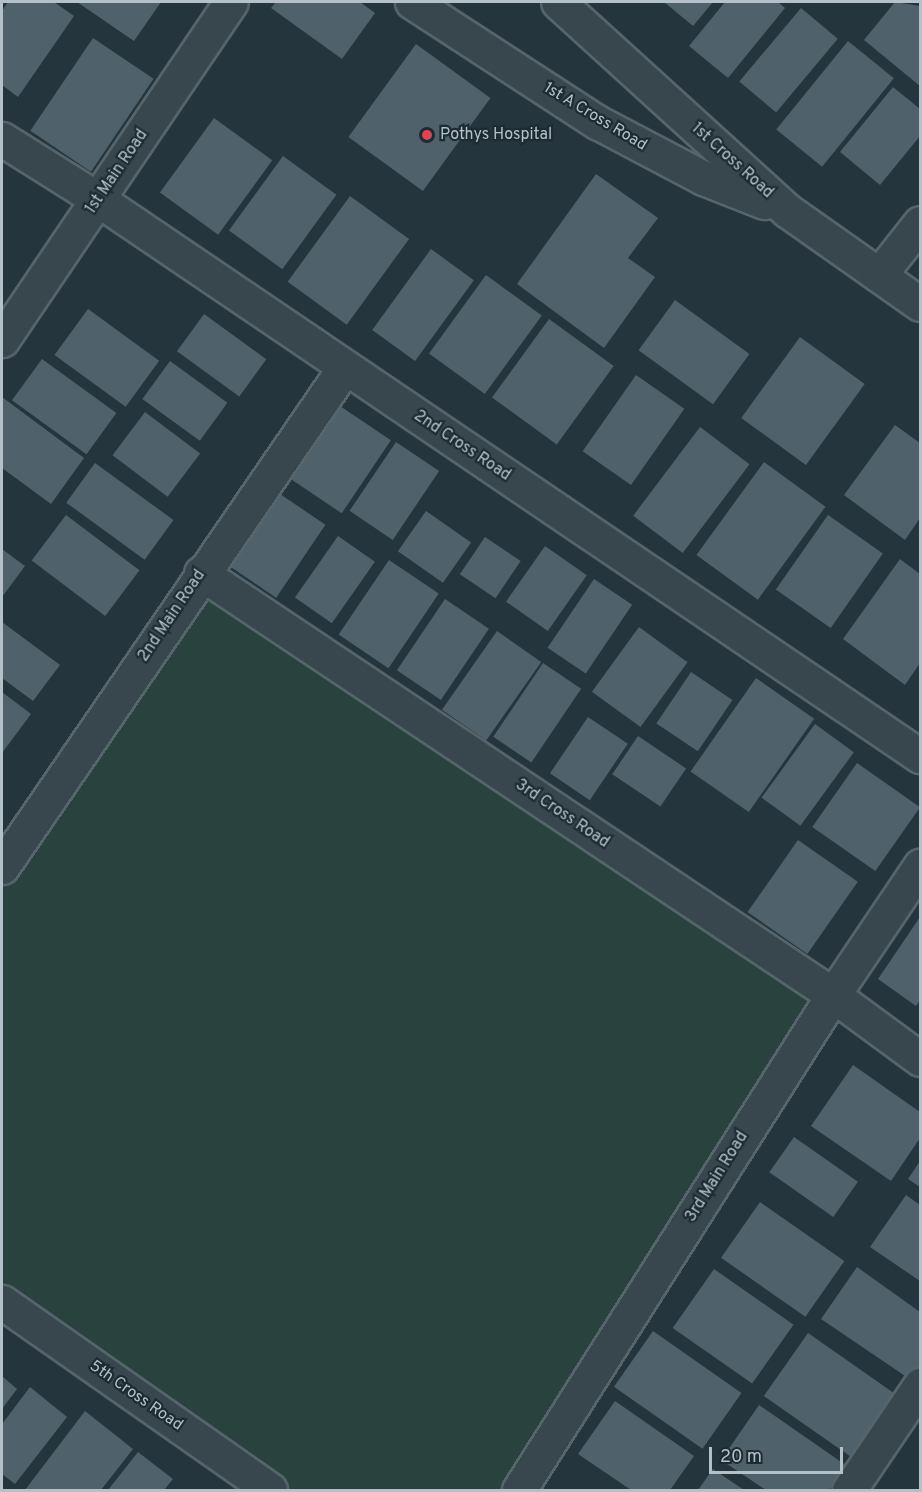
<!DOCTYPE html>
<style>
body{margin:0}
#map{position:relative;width:922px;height:1492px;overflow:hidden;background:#24353d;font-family:Overpass,sans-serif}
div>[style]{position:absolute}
.green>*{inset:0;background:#29423e}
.building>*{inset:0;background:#4f626b;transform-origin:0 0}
.roads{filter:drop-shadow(2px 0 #56646c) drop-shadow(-2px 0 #56646c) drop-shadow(0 2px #56646c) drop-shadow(0 -2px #56646c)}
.minor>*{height:33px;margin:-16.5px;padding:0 16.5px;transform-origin:16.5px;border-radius:16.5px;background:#38464e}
.dots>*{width:16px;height:16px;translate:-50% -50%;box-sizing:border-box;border:3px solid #1d2b33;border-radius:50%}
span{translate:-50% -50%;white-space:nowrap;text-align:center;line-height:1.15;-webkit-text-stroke:4.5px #1d2b33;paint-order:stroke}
.street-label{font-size:16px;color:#b4c1c9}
.poi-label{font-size:16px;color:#b4c1c9}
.left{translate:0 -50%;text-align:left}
.frame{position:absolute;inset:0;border:3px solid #b4c1c9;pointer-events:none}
.scale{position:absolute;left:709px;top:1447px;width:134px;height:27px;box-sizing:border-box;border:3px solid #b4c1c9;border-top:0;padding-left:8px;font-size:18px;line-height:21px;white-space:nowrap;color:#b4c1c9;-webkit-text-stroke:4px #1d2b33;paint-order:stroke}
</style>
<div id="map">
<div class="green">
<i style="clip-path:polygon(201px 573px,833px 995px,519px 1490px,270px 1490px,2px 1302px,2px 867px)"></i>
</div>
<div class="building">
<i style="clip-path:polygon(8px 2px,54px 2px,74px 16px,18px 97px,2px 85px,2px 11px)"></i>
<i style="clip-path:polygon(77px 2px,161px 2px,134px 41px)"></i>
<i style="clip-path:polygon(276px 2px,360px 2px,375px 13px,342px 59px,271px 8px)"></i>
<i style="clip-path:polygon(664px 2px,713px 2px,693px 26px)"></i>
<i style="clip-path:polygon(725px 2px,778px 2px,785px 8px,728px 78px,689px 46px)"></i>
<i style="clip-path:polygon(895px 2px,920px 6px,920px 86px,864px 40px)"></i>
<i style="left:801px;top:8px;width:48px;height:96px;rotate:40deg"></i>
<i style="left:93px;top:38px;width:73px;height:112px;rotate:34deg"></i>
<i style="left:848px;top:41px;width:59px;height:114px;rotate:39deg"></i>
<i style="left:416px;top:44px;width:92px;height:115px;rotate:36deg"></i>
<i style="clip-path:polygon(893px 87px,920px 109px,920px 136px,880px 185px,840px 152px)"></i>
<i style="left:214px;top:118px;width:72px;height:92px;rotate:36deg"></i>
<i style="left:283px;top:156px;width:66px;height:92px;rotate:36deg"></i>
<i style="clip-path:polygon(596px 174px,658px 218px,628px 258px,655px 277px,604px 348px,517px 284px)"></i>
<i style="left:350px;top:196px;width:73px;height:106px;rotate:36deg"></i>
<i style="left:431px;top:249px;width:53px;height:100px;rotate:36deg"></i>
<i style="left:486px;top:275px;width:69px;height:97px;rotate:36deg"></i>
<i style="left:675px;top:300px;width:92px;height:62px;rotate:36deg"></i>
<i style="left:88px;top:309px;width:88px;height:57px;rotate:36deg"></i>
<i style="left:204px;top:314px;width:77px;height:46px;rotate:36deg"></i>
<i style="left:549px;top:319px;width:80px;height:97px;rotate:36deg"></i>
<i style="left:800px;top:337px;width:80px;height:100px;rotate:36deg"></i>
<i style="left:42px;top:359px;width:92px;height:51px;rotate:36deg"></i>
<i style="left:170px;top:361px;width:71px;height:47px;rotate:36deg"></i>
<i style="left:636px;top:375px;width:59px;height:93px;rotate:35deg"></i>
<i style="clip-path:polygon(2px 397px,84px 458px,51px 504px,2px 468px)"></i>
<i style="left:337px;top:404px;width:65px;height:88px;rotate:34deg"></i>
<i style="left:145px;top:412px;width:69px;height:54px;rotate:37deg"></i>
<i style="clip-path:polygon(895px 425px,920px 443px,920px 518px,905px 540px,844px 495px)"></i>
<i style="left:700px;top:427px;width:62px;height:111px;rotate:37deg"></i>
<i style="left:396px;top:442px;width:52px;height:83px;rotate:34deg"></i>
<i style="left:764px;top:462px;width:76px;height:115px;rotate:36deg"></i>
<i style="left:95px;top:463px;width:97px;height:49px;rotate:36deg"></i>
<i style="left:274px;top:490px;width:62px;height:88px;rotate:34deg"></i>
<i style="left:426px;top:511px;width:55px;height:49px;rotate:35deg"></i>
<i style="left:66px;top:515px;width:92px;height:57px;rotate:37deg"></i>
<i style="left:828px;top:515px;width:67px;height:91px;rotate:35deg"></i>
<i style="left:338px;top:536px;width:45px;height:75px;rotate:35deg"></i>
<i style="left:485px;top:537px;width:43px;height:45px;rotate:34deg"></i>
<i style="left:545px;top:546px;width:51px;height:68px;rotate:35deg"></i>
<i style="clip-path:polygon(2px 549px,25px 566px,2px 597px)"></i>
<i style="clip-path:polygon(900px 559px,920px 574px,920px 663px,905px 685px,843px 639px)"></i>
<i style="left:389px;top:560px;width:60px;height:90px;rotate:34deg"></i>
<i style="left:594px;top:579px;width:46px;height:83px;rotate:34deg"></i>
<i style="left:445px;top:599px;width:53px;height:86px;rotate:34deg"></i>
<i style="clip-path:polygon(2px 622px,60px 665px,33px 701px,2px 678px)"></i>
<i style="left:639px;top:627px;width:60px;height:80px;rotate:36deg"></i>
<i style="left:497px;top:631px;width:54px;height:96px;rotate:35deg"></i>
<i style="left:543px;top:663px;width:46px;height:89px;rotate:34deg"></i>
<i style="left:691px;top:672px;width:50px;height:62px;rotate:34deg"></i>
<i style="left:756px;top:678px;width:71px;height:114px;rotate:35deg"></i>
<i style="clip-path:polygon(2px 692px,31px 714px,2px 753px)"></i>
<i style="left:588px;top:717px;width:48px;height:68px;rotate:34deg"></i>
<i style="left:815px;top:724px;width:48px;height:91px;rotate:36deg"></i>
<i style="left:638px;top:736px;width:58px;height:46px;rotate:34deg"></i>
<i style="left:857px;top:763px;width:77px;height:78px;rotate:35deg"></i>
<i style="left:798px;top:840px;width:73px;height:88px;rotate:35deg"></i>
<i style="clip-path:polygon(920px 917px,920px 1000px,916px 1006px,878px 979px)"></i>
<i style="clip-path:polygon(853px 1065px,920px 1112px,920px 1138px,891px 1181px,811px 1126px)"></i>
<i style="left:794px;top:1137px;width:78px;height:43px;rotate:35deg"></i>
<i style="clip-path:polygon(920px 1161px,920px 1187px,908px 1179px)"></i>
<i style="clip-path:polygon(906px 1195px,920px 1205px,920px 1281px,870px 1247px)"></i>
<i style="left:760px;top:1202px;width:103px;height:68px;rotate:35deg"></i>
<i style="clip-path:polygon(857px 1267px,920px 1312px,920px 1366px,911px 1380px,821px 1319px)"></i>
<i style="left:714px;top:1269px;width:97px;height:72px;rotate:35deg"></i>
<i style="left:653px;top:1331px;width:108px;height:68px;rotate:35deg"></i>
<i style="left:808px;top:1333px;width:106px;height:77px;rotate:35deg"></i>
<i style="clip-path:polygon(2px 1376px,17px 1389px,2px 1409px)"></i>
<i style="clip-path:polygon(30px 1387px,67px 1417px,15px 1484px,2px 1474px,2px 1424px)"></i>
<i style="clip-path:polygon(615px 1401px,694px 1456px,670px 1490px,631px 1490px,578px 1454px)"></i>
<i style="clip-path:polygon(759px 1405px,847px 1466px,829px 1490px,766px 1490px,721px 1460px)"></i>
<i style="clip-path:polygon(85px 1411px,133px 1449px,101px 1490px,25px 1490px)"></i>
<i style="clip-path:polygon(138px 1452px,173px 1479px,164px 1490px,108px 1490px)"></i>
<i style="clip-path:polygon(713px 1469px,744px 1490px,698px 1490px)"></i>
</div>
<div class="roads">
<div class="minor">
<i style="left:412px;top:2px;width:221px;rotate:33deg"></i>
<i style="left:597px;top:122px;width:120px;rotate:27.8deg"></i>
<i style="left:703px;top:178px;width:66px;rotate:21.5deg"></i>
<i style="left:558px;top:2px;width:311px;rotate:42.3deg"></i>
<i style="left:788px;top:211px;width:161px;rotate:35.2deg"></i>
<i style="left:2px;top:139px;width:115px;rotate:32.2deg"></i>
<i style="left:99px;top:200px;width:992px;rotate:34.11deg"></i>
<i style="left:879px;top:275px;width:66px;rotate:-51.7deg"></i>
<i style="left:2px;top:340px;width:408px;rotate:-55.9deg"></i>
<i style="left:201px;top:573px;width:760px;rotate:33.73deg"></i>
<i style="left:833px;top:995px;width:108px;rotate:36.3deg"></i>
<i style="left:2px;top:867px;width:606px;rotate:-55.55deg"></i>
<i style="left:2px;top:1302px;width:327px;rotate:35deg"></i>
<i style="left:519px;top:1490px;width:586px;rotate:-57.61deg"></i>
<i style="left:833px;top:995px;width:156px;rotate:-56deg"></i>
<i style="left:849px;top:1490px;width:127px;rotate:-55.9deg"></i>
</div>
</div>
<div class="dots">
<i style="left:427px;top:135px;background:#e0444e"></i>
</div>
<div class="street-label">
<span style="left:595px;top:117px;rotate:31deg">1st A Cross Road</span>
<span style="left:732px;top:161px;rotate:42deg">1st Cross Road</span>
<span style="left:117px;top:172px;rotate:-56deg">1st Main Road</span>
<span style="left:462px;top:446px;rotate:34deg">2nd Cross Road</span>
<span style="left:172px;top:616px;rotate:-56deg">2nd Main Road</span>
<span style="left:562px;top:814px;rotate:34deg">3rd Cross Road</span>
<span style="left:717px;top:1177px;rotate:-58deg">3rd Main Road</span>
<span style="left:136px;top:1396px;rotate:35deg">5th Cross Road</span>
</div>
<div class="poi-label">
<span class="left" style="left:440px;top:135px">Pothys Hospital</span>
</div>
<div class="frame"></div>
<div class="scale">20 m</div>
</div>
